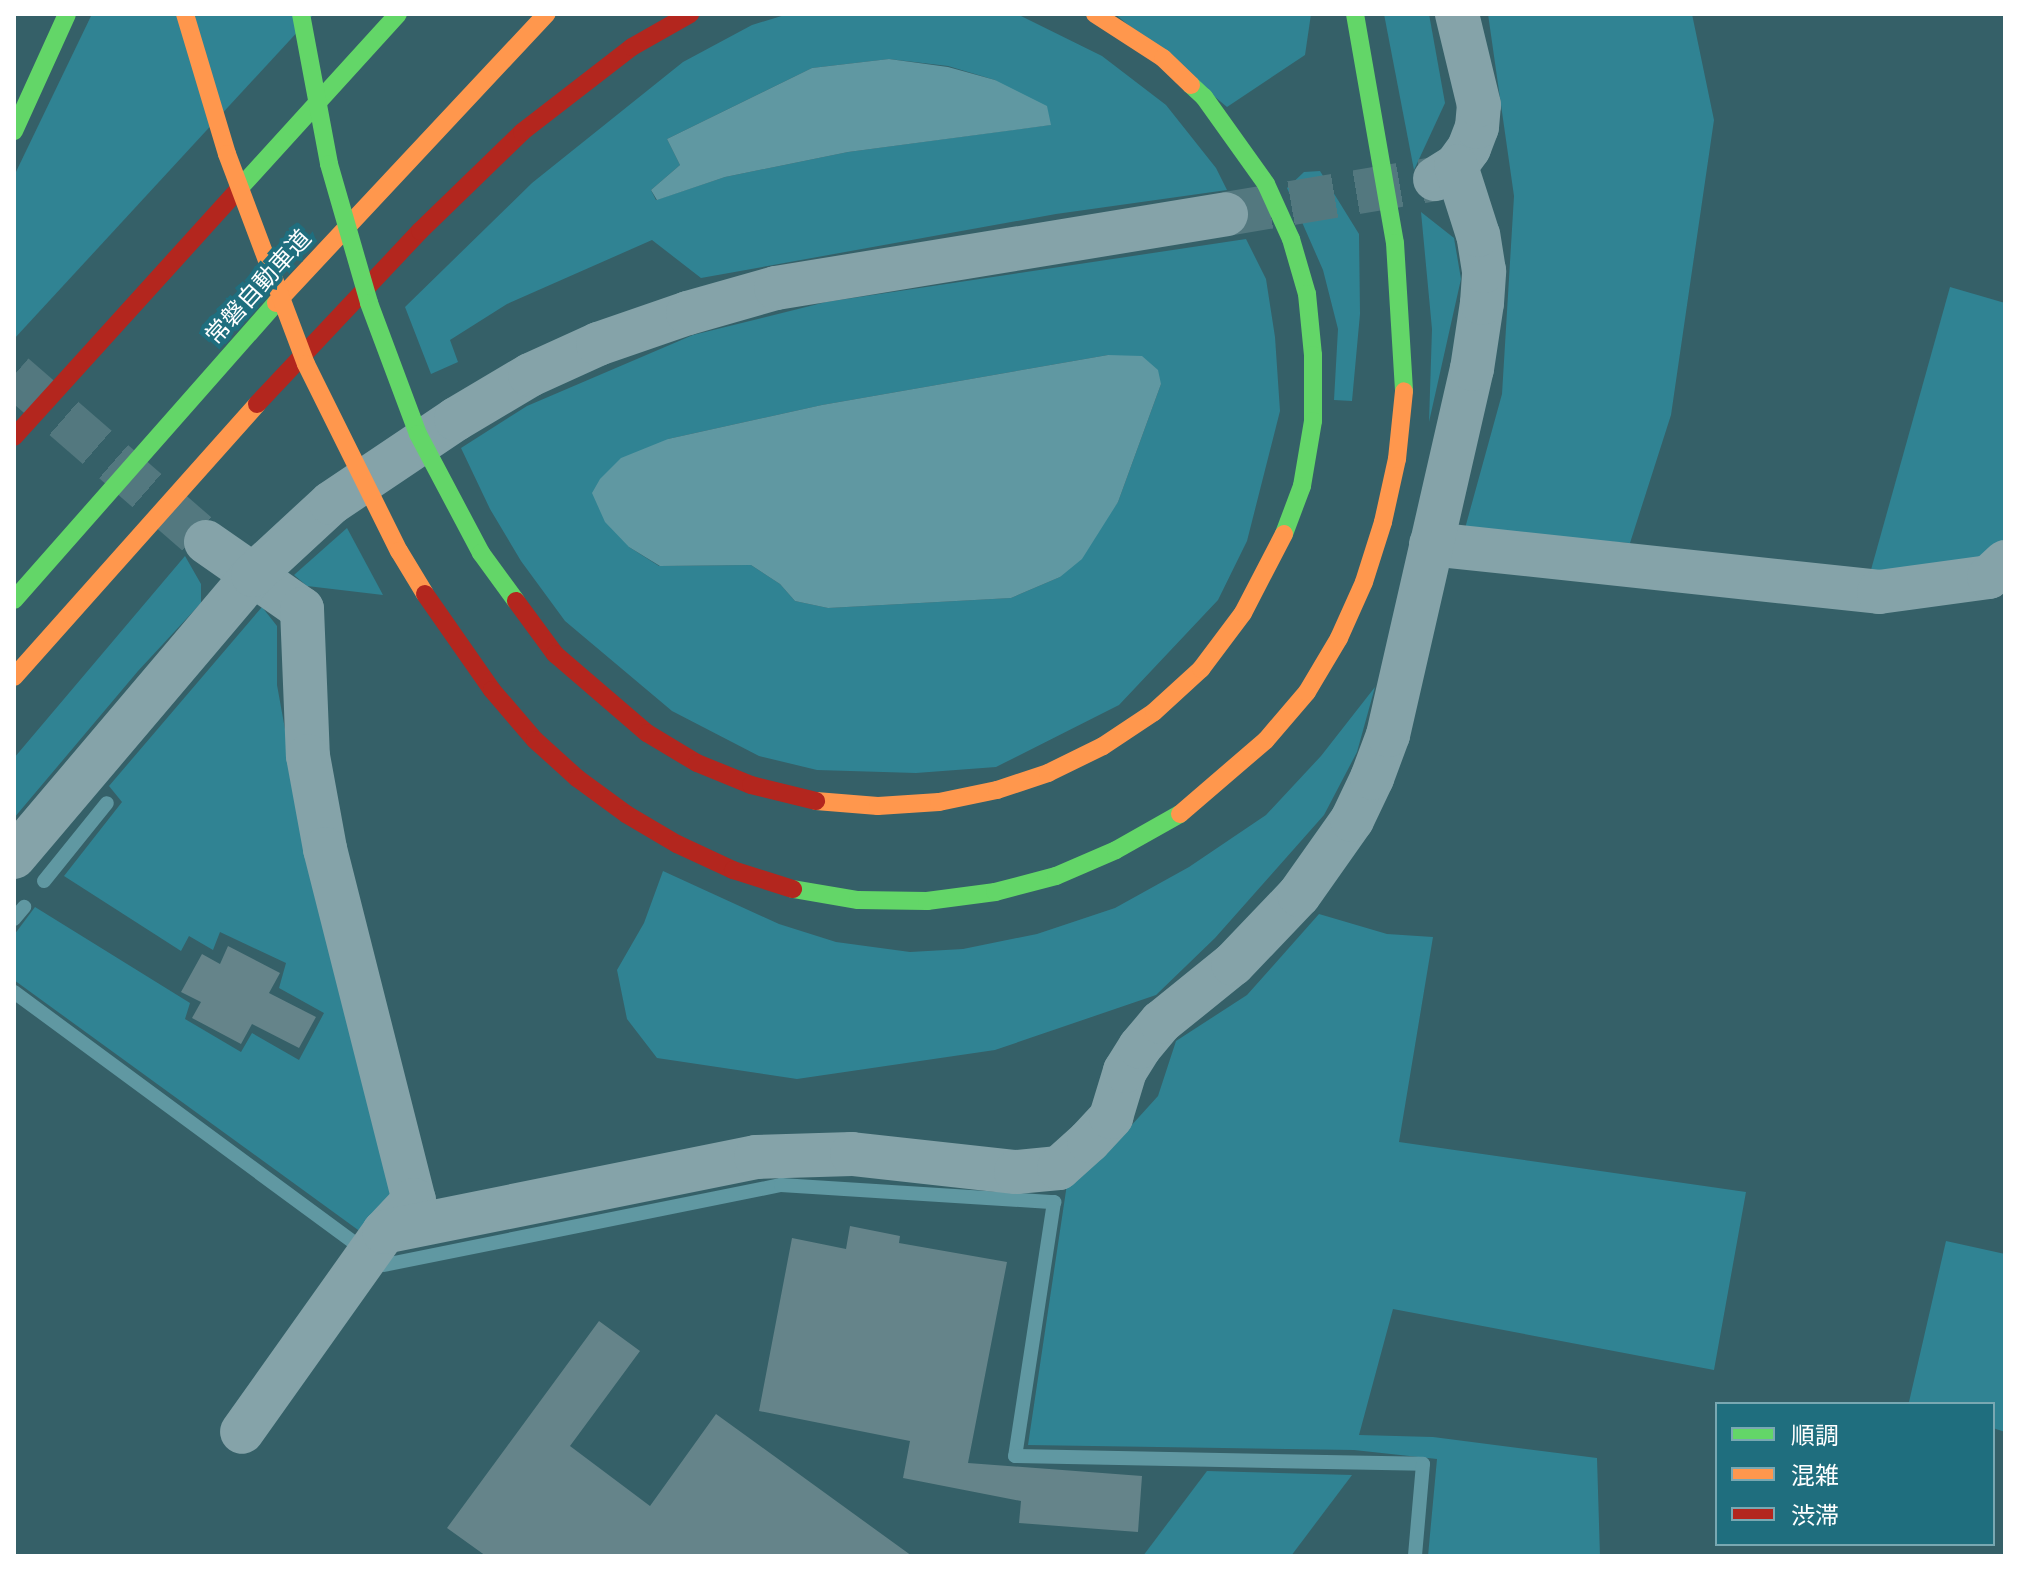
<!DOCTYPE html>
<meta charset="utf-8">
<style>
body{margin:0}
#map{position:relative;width:2019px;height:1570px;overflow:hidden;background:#356068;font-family:"Titillium Web","Noto Sans JP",sans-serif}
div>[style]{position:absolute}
.green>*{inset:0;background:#308393}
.water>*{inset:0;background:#6098a2}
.stream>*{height:14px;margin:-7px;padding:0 7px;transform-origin:7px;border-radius:7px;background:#6098a2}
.building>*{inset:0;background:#65848a}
.street-tunnel>*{height:44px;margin-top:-22px;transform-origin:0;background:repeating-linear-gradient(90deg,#53787f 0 44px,transparent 0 66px)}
.street>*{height:44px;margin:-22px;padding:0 22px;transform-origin:22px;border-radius:22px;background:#85a3a9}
.fast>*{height:18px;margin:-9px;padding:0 9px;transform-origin:9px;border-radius:9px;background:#63d668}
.slow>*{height:18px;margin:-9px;padding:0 9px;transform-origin:9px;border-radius:9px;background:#ff974d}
.jam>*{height:18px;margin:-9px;padding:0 9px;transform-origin:9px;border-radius:9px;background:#b3261e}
.fast-bridge>*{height:18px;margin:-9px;padding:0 9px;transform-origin:9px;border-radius:9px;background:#63d668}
.slow-bridge>*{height:18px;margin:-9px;padding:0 9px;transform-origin:9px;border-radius:9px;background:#ff974d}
.jam-bridge>*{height:18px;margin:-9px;padding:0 9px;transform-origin:9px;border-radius:9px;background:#b3261e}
span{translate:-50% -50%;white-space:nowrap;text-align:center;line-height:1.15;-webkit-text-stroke:8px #1f6e7e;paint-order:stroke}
.street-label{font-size:24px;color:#fff}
.frame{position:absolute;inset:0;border:16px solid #fff;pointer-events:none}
.legend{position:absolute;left:1715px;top:1402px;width:280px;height:144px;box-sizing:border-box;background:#1f6e7e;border:2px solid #79a8b2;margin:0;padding:10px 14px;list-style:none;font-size:24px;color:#fff}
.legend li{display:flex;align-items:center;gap:16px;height:40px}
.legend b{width:40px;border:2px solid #79a8b2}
</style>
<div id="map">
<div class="green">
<i style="clip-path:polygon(92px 14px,314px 14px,14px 339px,14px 176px)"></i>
<i style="clip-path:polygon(evenodd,788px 14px,1021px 16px,1102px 56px,1166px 105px,1216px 168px,1227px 190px,1056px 214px,701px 278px,652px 240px,507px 304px,450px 340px,458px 362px,431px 374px,405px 307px,532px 183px,683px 62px,752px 25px,788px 14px,889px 59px,948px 66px,995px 80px,1050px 125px,848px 152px,725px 177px,656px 200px,651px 190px,680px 165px,667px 139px,812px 68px,889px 59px)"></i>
<i style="clip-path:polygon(1115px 14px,1311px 14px,1305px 55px,1227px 107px)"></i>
<i style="clip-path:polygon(1384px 14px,1429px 14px,1445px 103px,1414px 170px)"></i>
<i style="clip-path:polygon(1488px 14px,1692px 14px,1714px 120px,1671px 415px,1630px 543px,1464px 532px,1502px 394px,1514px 196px)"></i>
<i style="clip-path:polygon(1320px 171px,1359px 234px,1360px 314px,1352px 401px,1334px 400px,1338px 329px,1323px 270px,1287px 188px,1304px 172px)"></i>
<i style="clip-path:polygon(1421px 212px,1454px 238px,1461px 279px,1429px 422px,1432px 329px)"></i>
<i style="clip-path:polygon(evenodd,1246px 239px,1266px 279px,1275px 337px,1280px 411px,1247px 541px,1218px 600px,1119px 705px,996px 767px,916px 773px,817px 770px,759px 756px,672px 711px,565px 621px,521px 561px,490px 509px,461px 448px,527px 406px,693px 335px,826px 302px,1246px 239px,1108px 355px,1161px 384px,1118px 502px,1060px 577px,1011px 598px,828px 608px,795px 601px,780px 584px,751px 565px,659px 566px,629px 547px,668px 439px,822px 405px,1108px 355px)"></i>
<i style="clip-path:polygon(1950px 287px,2005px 303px,2005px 538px,1981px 564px,1869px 577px)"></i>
<i style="clip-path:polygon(347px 528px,383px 595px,307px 586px,294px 575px)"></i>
<i style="clip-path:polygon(185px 556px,201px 584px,201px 603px,138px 671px,14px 818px,14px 758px)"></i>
<i style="clip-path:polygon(262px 607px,277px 626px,277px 685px,302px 823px,396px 1197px,365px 1235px,14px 980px,14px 935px,35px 907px,190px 1003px,185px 1019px,241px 1052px,252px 1033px,299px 1060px,324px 1013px,279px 988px,286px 963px,220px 932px,213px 950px,189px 936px,181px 951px,64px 876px,122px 802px,109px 786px)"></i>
<i style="clip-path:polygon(1375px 687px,1357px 752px,1324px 815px,1215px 938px,1156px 995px,995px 1050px,797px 1079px,657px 1058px,627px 1019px,617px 970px,644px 923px,663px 871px,779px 924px,836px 942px,910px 952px,963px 949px,1037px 934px,1115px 908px,1189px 867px,1266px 815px,1321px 756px)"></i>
<i style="clip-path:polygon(1319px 914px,1387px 934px,1433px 937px,1399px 1142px,1746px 1192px,1714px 1370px,1393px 1309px,1359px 1435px,1433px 1437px,1597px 1458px,1600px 1556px,1428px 1556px,1437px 1459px,1354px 1450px,1028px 1445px,1067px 1184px,1110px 1149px,1158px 1096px,1176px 1041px,1247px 995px)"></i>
<i style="clip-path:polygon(1946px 1241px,2005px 1254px,2005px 1432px,1993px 1428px,1993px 1404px,1909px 1402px)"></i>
<i style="clip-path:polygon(1207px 1471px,1352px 1475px,1291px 1556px,1143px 1556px)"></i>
</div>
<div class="water">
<i style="clip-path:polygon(889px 59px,948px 67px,995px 80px,1047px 106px,1051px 125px,848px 152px,725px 177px,657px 200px,651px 190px,680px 165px,667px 139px,812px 68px)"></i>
<i style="clip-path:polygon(1108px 355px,1142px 356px,1158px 370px,1161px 384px,1118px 502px,1082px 559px,1060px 577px,1011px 598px,828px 608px,795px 601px,780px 584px,751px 565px,660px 566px,629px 547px,605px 522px,592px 493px,600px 479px,621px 458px,668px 439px,822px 405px)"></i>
</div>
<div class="stream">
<i style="left:44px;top:881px;width:100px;rotate:-51.1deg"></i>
<i style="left:14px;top:919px;width:16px;rotate:-50deg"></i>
<i style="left:14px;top:992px;width:420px;rotate:36.4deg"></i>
<i style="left:384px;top:1265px;width:405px;rotate:-11.4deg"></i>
<i style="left:781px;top:1185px;width:274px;rotate:3.6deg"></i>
<i style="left:1054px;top:1202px;width:257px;rotate:98.7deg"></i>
<i style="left:1015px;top:1456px;width:408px;rotate:1.1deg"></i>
<i style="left:1423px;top:1464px;width:92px;rotate:95deg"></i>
</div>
<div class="building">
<i style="clip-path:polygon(228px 946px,280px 973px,269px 993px,316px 1017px,299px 1048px,252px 1024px,241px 1044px,192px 1018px,201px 1002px,181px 992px,202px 954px,220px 964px)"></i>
<i style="clip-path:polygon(850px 1226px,900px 1236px,899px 1243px,1007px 1262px,968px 1463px,1142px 1476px,1138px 1532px,1019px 1523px,1021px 1501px,903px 1478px,910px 1441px,759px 1411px,792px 1238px,846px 1249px)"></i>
<i style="clip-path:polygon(599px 1321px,640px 1351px,570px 1446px,650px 1506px,716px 1414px,912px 1556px,486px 1556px,447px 1528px)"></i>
</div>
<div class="street-tunnel">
<i style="left:1226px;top:214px;width:212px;rotate:-9.5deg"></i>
<i style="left:14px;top:375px;width:254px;rotate:41deg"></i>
</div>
<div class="street">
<i style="left:1435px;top:179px;width:25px;rotate:-32deg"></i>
<i style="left:1456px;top:166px;width:22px;rotate:-54deg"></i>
<i style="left:1469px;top:148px;width:22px;rotate:-69deg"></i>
<i style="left:1477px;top:127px;width:22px;rotate:-85deg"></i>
<i style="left:1479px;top:105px;width:94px;rotate:-103.6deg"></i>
<i style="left:206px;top:542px;width:117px;rotate:34.9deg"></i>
<i style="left:302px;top:609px;width:147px;rotate:87.7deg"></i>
<i style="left:308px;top:756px;width:95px;rotate:79.6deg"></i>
<i style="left:325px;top:849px;width:362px;rotate:75.8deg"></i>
<i style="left:414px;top:1200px;width:44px;rotate:133.2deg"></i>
<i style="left:384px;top:1232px;width:245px;rotate:125.4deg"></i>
<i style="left:1431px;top:544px;width:451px;rotate:6.1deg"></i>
<i style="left:1879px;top:592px;width:111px;rotate:-7.8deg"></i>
<i style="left:1989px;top:577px;width:22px;rotate:-43deg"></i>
<i style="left:14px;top:857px;width:370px;rotate:-49.7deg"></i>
<i style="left:253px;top:575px;width:106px;rotate:-42.7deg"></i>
<i style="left:331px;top:503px;width:151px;rotate:-33.9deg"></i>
<i style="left:456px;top:419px;width:86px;rotate:-30.7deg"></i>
<i style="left:530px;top:375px;width:75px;rotate:-24.5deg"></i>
<i style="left:598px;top:344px;width:95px;rotate:-19deg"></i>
<i style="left:688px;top:313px;width:91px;rotate:-15.9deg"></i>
<i style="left:776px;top:288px;width:456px;rotate:-9.3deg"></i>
<i style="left:384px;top:1232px;width:379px;rotate:-11.4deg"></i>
<i style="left:756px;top:1157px;width:96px;rotate:-1.8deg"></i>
<i style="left:852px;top:1154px;width:165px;rotate:6.3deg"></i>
<i style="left:1016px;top:1172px;width:43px;rotate:-5.3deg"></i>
<i style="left:1059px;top:1168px;width:40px;rotate:-42deg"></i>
<i style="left:1089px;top:1141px;width:33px;rotate:-47deg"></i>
<i style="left:1111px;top:1117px;width:48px;rotate:-73.1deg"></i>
<i style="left:1125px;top:1071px;width:28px;rotate:-58deg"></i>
<i style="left:1140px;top:1047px;width:33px;rotate:-50deg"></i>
<i style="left:1161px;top:1022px;width:92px;rotate:-38.9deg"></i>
<i style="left:1233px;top:964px;width:95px;rotate:-46.3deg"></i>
<i style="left:1299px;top:895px;width:92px;rotate:-54.8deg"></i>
<i style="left:1352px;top:820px;width:47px;rotate:-64.5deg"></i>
<i style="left:1372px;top:778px;width:46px;rotate:-69.6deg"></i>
<i style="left:1388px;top:735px;width:376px;rotate:-77.1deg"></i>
<i style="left:1472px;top:369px;width:67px;rotate:-81.4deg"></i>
<i style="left:1482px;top:303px;width:32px;rotate:-86deg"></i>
<i style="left:1484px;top:271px;width:36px;rotate:-99deg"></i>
<i style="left:1478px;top:235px;width:72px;rotate:-107.7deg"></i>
</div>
<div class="fast">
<i style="left:1355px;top:14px;width:232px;rotate:80.1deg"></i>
<i style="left:1395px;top:243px;width:148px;rotate:86.5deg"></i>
<i style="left:1191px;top:85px;width:18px;rotate:43deg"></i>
<i style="left:1204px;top:97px;width:107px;rotate:54.5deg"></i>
<i style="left:1266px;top:184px;width:60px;rotate:65.6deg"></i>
<i style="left:1291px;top:239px;width:57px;rotate:73.8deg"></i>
<i style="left:1307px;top:294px;width:61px;rotate:84.4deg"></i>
<i style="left:1313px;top:355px;width:66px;rotate:90deg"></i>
<i style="left:1313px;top:421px;width:66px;rotate:99.6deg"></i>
<i style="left:1302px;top:486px;width:51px;rotate:110.6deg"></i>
<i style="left:14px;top:131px;width:128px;rotate:-65.6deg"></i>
<i style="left:237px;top:191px;width:239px;rotate:-47.7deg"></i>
<i style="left:14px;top:600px;width:396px;rotate:-48.6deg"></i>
<i style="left:793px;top:889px;width:66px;rotate:9.6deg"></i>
<i style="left:858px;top:900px;width:69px;rotate:0.8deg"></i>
<i style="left:927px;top:901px;width:69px;rotate:-7.5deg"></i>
<i style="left:995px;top:892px;width:63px;rotate:-14.7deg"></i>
<i style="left:1056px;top:876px;width:65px;rotate:-23.4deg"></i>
<i style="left:1116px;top:850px;width:73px;rotate:-29.4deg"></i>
</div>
<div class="slow">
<i style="left:1095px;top:14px;width:81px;rotate:32.9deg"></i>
<i style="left:1163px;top:58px;width:39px;rotate:44deg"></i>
<i style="left:276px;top:303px;width:396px;rotate:-46.9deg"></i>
<i style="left:14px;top:677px;width:365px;rotate:-48.3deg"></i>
<i style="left:816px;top:801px;width:62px;rotate:4.6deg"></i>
<i style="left:878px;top:806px;width:61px;rotate:-3.8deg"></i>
<i style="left:939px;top:802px;width:59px;rotate:-11.7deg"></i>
<i style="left:997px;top:790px;width:54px;rotate:-18.4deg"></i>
<i style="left:1048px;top:773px;width:61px;rotate:-26.1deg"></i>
<i style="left:1103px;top:746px;width:61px;rotate:-33.7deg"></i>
<i style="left:1154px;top:712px;width:64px;rotate:-42.5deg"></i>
<i style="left:1201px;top:669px;width:70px;rotate:-53.1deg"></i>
<i style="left:1243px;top:613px;width:89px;rotate:-62.6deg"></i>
<i style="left:1180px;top:814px;width:113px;rotate:-40.7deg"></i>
<i style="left:1266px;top:740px;width:63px;rotate:-49.5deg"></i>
<i style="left:1307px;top:692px;width:63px;rotate:-59.3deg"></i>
<i style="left:1339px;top:638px;width:61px;rotate:-65.9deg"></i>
<i style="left:1364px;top:582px;width:63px;rotate:-72.4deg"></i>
<i style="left:1383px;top:522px;width:65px;rotate:-77.5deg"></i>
<i style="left:1397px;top:459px;width:68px;rotate:-84.1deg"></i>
</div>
<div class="jam">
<i style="left:257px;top:404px;width:238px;rotate:-46.7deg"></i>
<i style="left:420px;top:231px;width:142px;rotate:-44.1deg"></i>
<i style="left:522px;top:132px;width:139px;rotate:-37.7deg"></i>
<i style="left:632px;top:47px;width:67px;rotate:-29.6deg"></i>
<i style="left:14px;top:437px;width:332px;rotate:-47.8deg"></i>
</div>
<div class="fast-bridge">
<i style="left:301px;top:14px;width:153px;rotate:79.4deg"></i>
<i style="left:329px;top:164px;width:145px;rotate:73.9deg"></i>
<i style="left:369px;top:303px;width:140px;rotate:69.5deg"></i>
<i style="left:418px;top:434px;width:135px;rotate:62.1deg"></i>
<i style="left:481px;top:553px;width:59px;rotate:53.9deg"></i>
</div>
<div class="slow-bridge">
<i style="left:185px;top:14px;width:146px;rotate:73.3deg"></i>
<i style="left:227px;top:154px;width:224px;rotate:69.4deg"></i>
<i style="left:306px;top:364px;width:209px;rotate:63.6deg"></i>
<i style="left:399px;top:551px;width:50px;rotate:58.8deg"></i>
</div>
<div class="jam-bridge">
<i style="left:425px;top:594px;width:117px;rotate:55.1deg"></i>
<i style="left:492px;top:690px;width:66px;rotate:49.3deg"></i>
<i style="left:535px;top:740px;width:57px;rotate:42.1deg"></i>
<i style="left:577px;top:778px;width:61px;rotate:36.3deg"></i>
<i style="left:626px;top:814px;width:59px;rotate:30.5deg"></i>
<i style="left:677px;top:844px;width:62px;rotate:24.9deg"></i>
<i style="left:733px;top:870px;width:63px;rotate:17.6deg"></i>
<i style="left:516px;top:601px;width:66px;rotate:53.7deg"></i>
<i style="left:555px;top:654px;width:121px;rotate:40.7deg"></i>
<i style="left:647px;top:733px;width:58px;rotate:31deg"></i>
<i style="left:697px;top:763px;width:58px;rotate:22.2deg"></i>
<i style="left:751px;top:785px;width:67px;rotate:13.8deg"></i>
</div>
<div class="street-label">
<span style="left:258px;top:287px;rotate:-48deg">常磐自動車道</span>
</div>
<div class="frame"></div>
<ul class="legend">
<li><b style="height:10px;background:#63d668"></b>順調</li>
<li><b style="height:10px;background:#ff974d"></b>混雑</li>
<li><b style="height:10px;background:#b3261e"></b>渋滞</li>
</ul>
</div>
